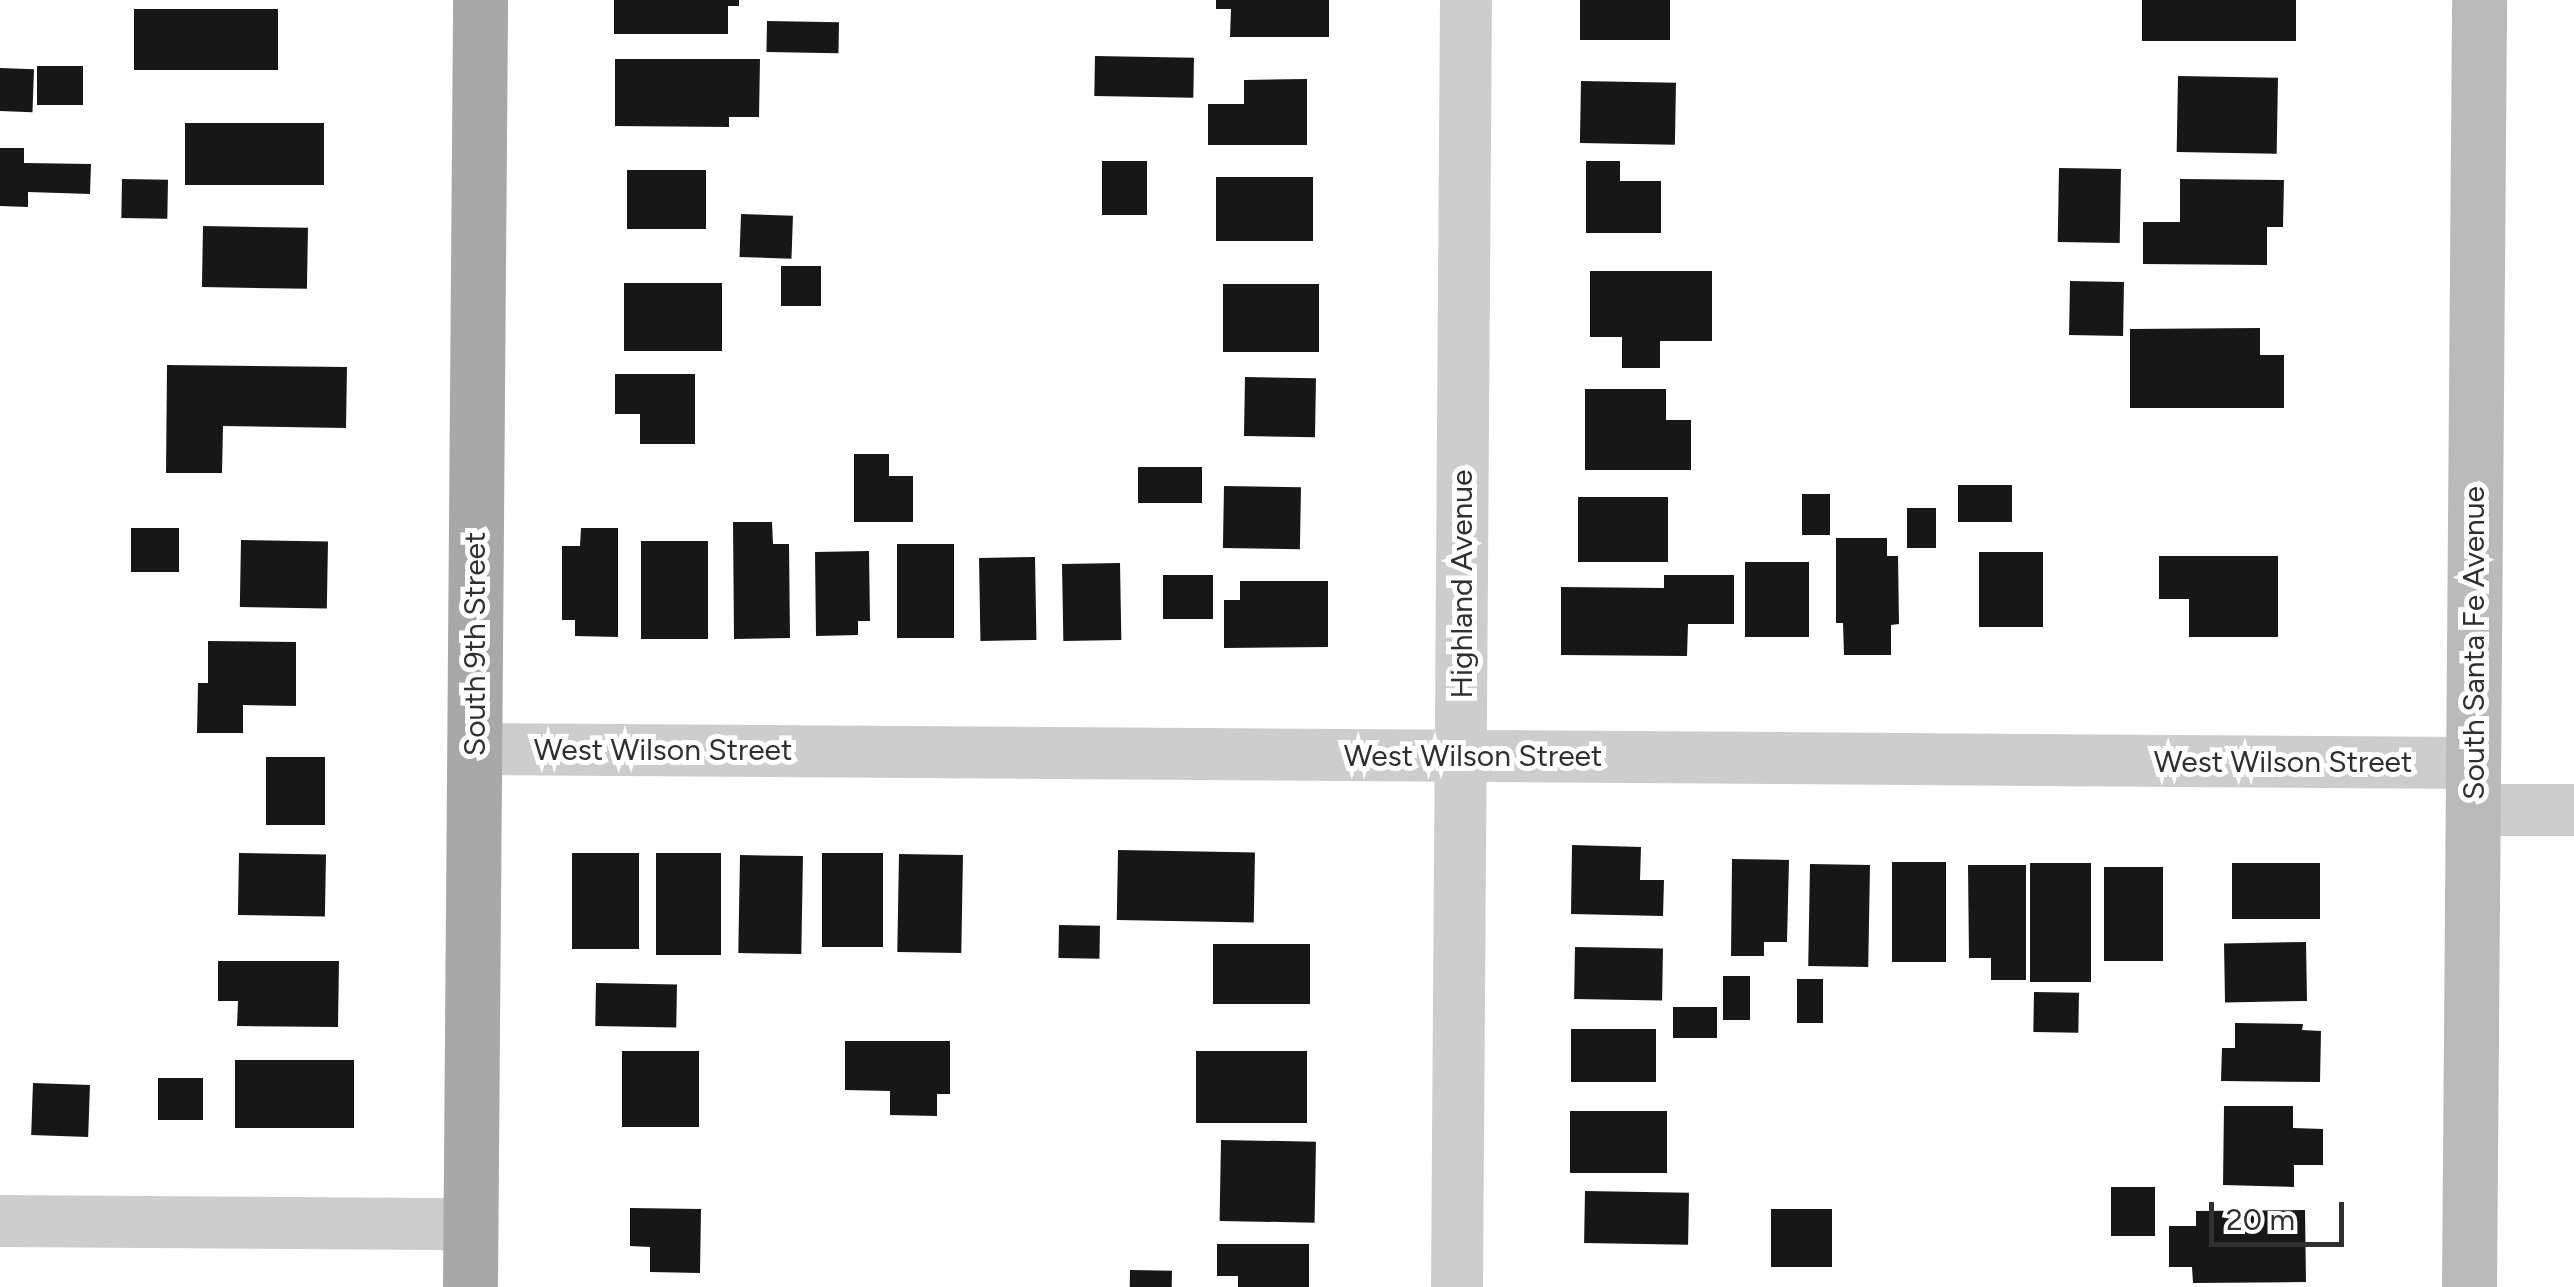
<!DOCTYPE html>
<style>
body{margin:0}
#map{position:relative;width:2574px;height:1287px;overflow:hidden;background:#fff;font-family:Figtree,sans-serif}
div>[style]{position:absolute}
.building>*{inset:0;background:#171717;transform-origin:0 0}
.street>*{height:52px;margin:-26px;padding:0 26px;transform-origin:26px;border-radius:26px;background:#cdcdcd}
.secondary>*{height:55px;margin:-27.5px;padding:0 27.5px;transform-origin:27.5px;border-radius:27.5px;background:#bababa}
.primary>*{height:55px;margin:-27.5px;padding:0 27.5px;transform-origin:27.5px;border-radius:27.5px;background:#a8a8a8}
span{translate:-50% -50%;white-space:nowrap;text-align:center;line-height:1.15;-webkit-text-stroke:10px #fff;paint-order:stroke}
.street-label{font-size:30px;color:#303030}
.scale{position:absolute;left:2209px;top:1202px;width:135px;height:45px;box-sizing:border-box;border:5px solid #303030;border-top:0;padding-left:12px;font-size:30px;line-height:35px;white-space:nowrap;color:#303030;-webkit-text-stroke:8px #fff;paint-order:stroke}
</style>
<div id="map">
<div class="building">
<i style="clip-path:polygon(614px 0,739px 0,739px 6px,728px 6px,728px 34px,614px 34px)"></i>
<i style="clip-path:polygon(1216px 0,1329px 0,1329px 37px,1230px 37px,1231px 9px,1216px 9px)"></i>
<i style="left:1580px;top:0;width:90px;height:40px"></i>
<i style="left:2142px;top:0;width:154px;height:41px"></i>
<i style="left:278px;top:9px;width:61px;height:144px;rotate:90deg"></i>
<i style="left:767px;top:21px;width:72px;height:31px;rotate:1deg"></i>
<i style="left:1095px;top:56px;width:99px;height:40px;rotate:1deg"></i>
<i style="clip-path:polygon(615px 59px,760px 59px,759px 117px,729px 117px,729px 127px,615px 126px)"></i>
<i style="left:83px;top:66px;width:39px;height:46px;rotate:90deg"></i>
<i style="left:0;top:68px;width:34px;height:43px;rotate:2deg"></i>
<i style="left:2178px;top:76px;width:100px;height:76px;rotate:1deg"></i>
<i style="clip-path:polygon(1307px 79px,1307px 145px,1208px 145px,1208px 104px,1244px 104px,1244px 80px)"></i>
<i style="left:1581px;top:81px;width:95px;height:62px;rotate:1deg"></i>
<i style="left:185px;top:123px;width:139px;height:62px"></i>
<i style="clip-path:polygon(0 148px,24px 148px,24px 163px,91px 164px,90px 194px,28px 192px,28px 207px,0 206px)"></i>
<i style="left:1147px;top:161px;width:54px;height:45px;rotate:90deg"></i>
<i style="clip-path:polygon(1586px 161px,1620px 161px,1620px 181px,1661px 181px,1661px 233px,1586px 233px)"></i>
<i style="left:2059px;top:168px;width:62px;height:74px;rotate:1deg"></i>
<i style="left:627px;top:170px;width:79px;height:59px"></i>
<i style="left:1216px;top:177px;width:97px;height:64px"></i>
<i style="left:122px;top:179px;width:46px;height:39px;rotate:1deg"></i>
<i style="clip-path:polygon(2180px 179px,2284px 180px,2283px 227px,2267px 227px,2267px 265px,2143px 264px,2143px 222px,2180px 222px)"></i>
<i style="left:741px;top:214px;width:52px;height:43px;rotate:2deg"></i>
<i style="left:203px;top:226px;width:105px;height:61px;rotate:1deg"></i>
<i style="left:781px;top:266px;width:40px;height:40px"></i>
<i style="clip-path:polygon(1590px 271px,1712px 271px,1712px 341px,1660px 341px,1660px 368px,1622px 368px,1622px 337px,1590px 337px)"></i>
<i style="left:2070px;top:281px;width:54px;height:54px;rotate:1deg"></i>
<i style="left:722px;top:283px;width:68px;height:98px;rotate:90deg"></i>
<i style="left:1223px;top:284px;width:96px;height:68px"></i>
<i style="clip-path:polygon(2260px 328px,2260px 355px,2284px 355px,2284px 408px,2130px 408px,2130px 329px)"></i>
<i style="clip-path:polygon(167px 365px,347px 367px,346px 428px,223px 426px,222px 473px,166px 473px)"></i>
<i style="clip-path:polygon(615px 374px,695px 374px,695px 444px,640px 444px,640px 414px,615px 414px)"></i>
<i style="left:1245px;top:377px;width:71px;height:59px;rotate:1deg"></i>
<i style="clip-path:polygon(1585px 389px,1666px 389px,1666px 420px,1691px 420px,1691px 470px,1585px 470px)"></i>
<i style="clip-path:polygon(854px 454px,889px 454px,889px 476px,913px 476px,913px 522px,854px 522px)"></i>
<i style="left:1138px;top:467px;width:64px;height:36px"></i>
<i style="left:1958px;top:485px;width:54px;height:37px"></i>
<i style="left:1224px;top:486px;width:77px;height:62px;rotate:1deg"></i>
<i style="left:1802px;top:494px;width:28px;height:41px"></i>
<i style="left:1578px;top:497px;width:90px;height:65px"></i>
<i style="left:1907px;top:508px;width:29px;height:40px"></i>
<i style="clip-path:polygon(733px 522px,772px 522px,773px 544px,789px 544px,790px 638px,734px 639px)"></i>
<i style="left:131px;top:528px;width:48px;height:44px"></i>
<i style="clip-path:polygon(581px 528px,618px 528px,618px 637px,575px 636px,575px 620px,562px 620px,562px 546px,580px 546px)"></i>
<i style="clip-path:polygon(1836px 538px,1887px 538px,1887px 556px,1898px 556px,1899px 624px,1891px 625px,1891px 655px,1844px 655px,1843px 623px,1836px 623px)"></i>
<i style="left:241px;top:540px;width:87px;height:67px;rotate:1deg"></i>
<i style="left:641px;top:541px;width:67px;height:98px"></i>
<i style="left:897px;top:544px;width:57px;height:94px"></i>
<i style="clip-path:polygon(869px 551px,870px 621px,858px 621px,858px 635px,816px 636px,815px 552px)"></i>
<i style="left:1979px;top:552px;width:64px;height:75px"></i>
<i style="clip-path:polygon(2159px 556px,2278px 556px,2278px 637px,2189px 637px,2189px 599px,2159px 599px)"></i>
<i style="left:1035px;top:557px;width:83px;height:56px;rotate:89deg"></i>
<i style="left:1745px;top:562px;width:64px;height:75px"></i>
<i style="left:1120px;top:563px;width:77px;height:58px;rotate:89deg"></i>
<i style="left:1163px;top:575px;width:50px;height:44px"></i>
<i style="clip-path:polygon(1664px 575px,1734px 575px,1734px 624px,1688px 624px,1687px 656px,1561px 655px,1561px 587px,1664px 588px)"></i>
<i style="clip-path:polygon(1240px 581px,1328px 581px,1328px 647px,1224px 648px,1224px 600px,1240px 600px)"></i>
<i style="clip-path:polygon(208px 641px,296px 642px,296px 706px,243px 705px,243px 733px,197px 733px,198px 683px,208px 683px)"></i>
<i style="left:325px;top:757px;width:68px;height:59px;rotate:90deg"></i>
<i style="clip-path:polygon(1572px 845px,1641px 847px,1640px 880px,1664px 880px,1663px 916px,1571px 914px)"></i>
<i style="left:1118px;top:850px;width:137px;height:70px;rotate:1deg"></i>
<i style="left:239px;top:853px;width:87px;height:62px;rotate:1deg"></i>
<i style="left:572px;top:853px;width:67px;height:96px"></i>
<i style="left:656px;top:853px;width:65px;height:102px"></i>
<i style="left:822px;top:853px;width:61px;height:94px"></i>
<i style="left:899px;top:854px;width:64px;height:98px;rotate:1deg"></i>
<i style="left:740px;top:855px;width:63px;height:98px;rotate:1deg"></i>
<i style="clip-path:polygon(1732px 859px,1789px 860px,1787px 942px,1764px 942px,1764px 956px,1731px 956px)"></i>
<i style="left:1892px;top:862px;width:54px;height:100px"></i>
<i style="left:2091px;top:863px;width:119px;height:61px;rotate:90deg"></i>
<i style="left:2320px;top:863px;width:56px;height:88px;rotate:90deg"></i>
<i style="left:1810px;top:864px;width:60px;height:102px;rotate:1deg"></i>
<i style="clip-path:polygon(1968px 865px,2026px 865px,2026px 980px,1991px 980px,1991px 958px,1969px 958px)"></i>
<i style="left:2104px;top:867px;width:59px;height:94px"></i>
<i style="left:1059px;top:925px;width:41px;height:33px;rotate:1deg"></i>
<i style="left:2306px;top:942px;width:59px;height:82px;rotate:89deg"></i>
<i style="left:1213px;top:944px;width:97px;height:60px"></i>
<i style="left:1575px;top:947px;width:88px;height:52px;rotate:1deg"></i>
<i style="clip-path:polygon(218px 961px,339px 961px,338px 1027px,237px 1026px,238px 1001px,218px 1001px)"></i>
<i style="left:1723px;top:976px;width:27px;height:44px"></i>
<i style="left:1797px;top:979px;width:26px;height:44px"></i>
<i style="left:596px;top:983px;width:81px;height:43px;rotate:1deg"></i>
<i style="left:2034px;top:992px;width:45px;height:40px;rotate:1deg"></i>
<i style="left:1673px;top:1007px;width:44px;height:31px"></i>
<i style="clip-path:polygon(2235px 1023px,2303px 1024px,2302px 1030px,2321px 1031px,2320px 1082px,2221px 1081px,2222px 1048px,2235px 1048px)"></i>
<i style="left:1571px;top:1029px;width:85px;height:53px"></i>
<i style="clip-path:polygon(845px 1041px,950px 1041px,950px 1094px,937px 1094px,937px 1116px,890px 1115px,890px 1091px,845px 1090px)"></i>
<i style="left:622px;top:1051px;width:77px;height:76px"></i>
<i style="left:1196px;top:1051px;width:111px;height:72px"></i>
<i style="left:235px;top:1060px;width:119px;height:68px"></i>
<i style="left:158px;top:1078px;width:45px;height:42px"></i>
<i style="left:33px;top:1083px;width:57px;height:52px;rotate:2deg"></i>
<i style="clip-path:polygon(2224px 1106px,2293px 1106px,2293px 1128px,2323px 1129px,2323px 1165px,2294px 1165px,2294px 1187px,2223px 1185px)"></i>
<i style="left:1570px;top:1111px;width:97px;height:62px"></i>
<i style="left:1221px;top:1140px;width:95px;height:81px;rotate:1deg"></i>
<i style="left:2111px;top:1187px;width:44px;height:49px"></i>
<i style="left:1585px;top:1191px;width:104px;height:52px;rotate:1deg"></i>
<i style="clip-path:polygon(630px 1208px,701px 1209px,700px 1273px,650px 1272px,650px 1247px,630px 1246px)"></i>
<i style="left:1771px;top:1209px;width:61px;height:58px"></i>
<i style="clip-path:polygon(2305px 1210px,2306px 1282px,2193px 1283px,2192px 1267px,2169px 1267px,2169px 1226px,2196px 1226px,2196px 1211px)"></i>
<i style="clip-path:polygon(1217px 1244px,1309px 1244px,1309px 1287px,1238px 1287px,1238px 1276px,1217px 1276px)"></i>
<i style="left:1130px;top:1270px;width:42px;height:17px;rotate:1deg"></i>
</div>
<div class="street">
<i style="left:474px;top:749px;width:1998px;rotate:0.4deg"></i>
<i style="left:2472px;top:810px;width:102px"></i>
<i style="left:0;top:1221px;width:471px;rotate:0.4deg"></i>
<i style="left:1457px;top:1287px;width:1287px;rotate:-89.6deg"></i>
</div>
<div class="secondary">
<i style="left:2469px;top:1287px;width:1287px;rotate:-89.55deg"></i>
</div>
<div class="primary">
<i style="left:470px;top:1287px;width:1287px;rotate:-89.55deg"></i>
</div>
<div class="street-label">
<span style="left:1462px;top:584px;rotate:-90deg">Highland Avenue</span>
<span style="left:2474px;top:643px;rotate:-90deg">South Santa Fe Avenue</span>
<span style="left:475px;top:644px;rotate:-90deg">South 9th Street</span>
<span style="left:663px;top:750px">West Wilson Street</span>
<span style="left:1473px;top:756px">West Wilson Street</span>
<span style="left:2283px;top:762px">West Wilson Street</span>
</div>
<div class="scale">20 m</div>
</div>
